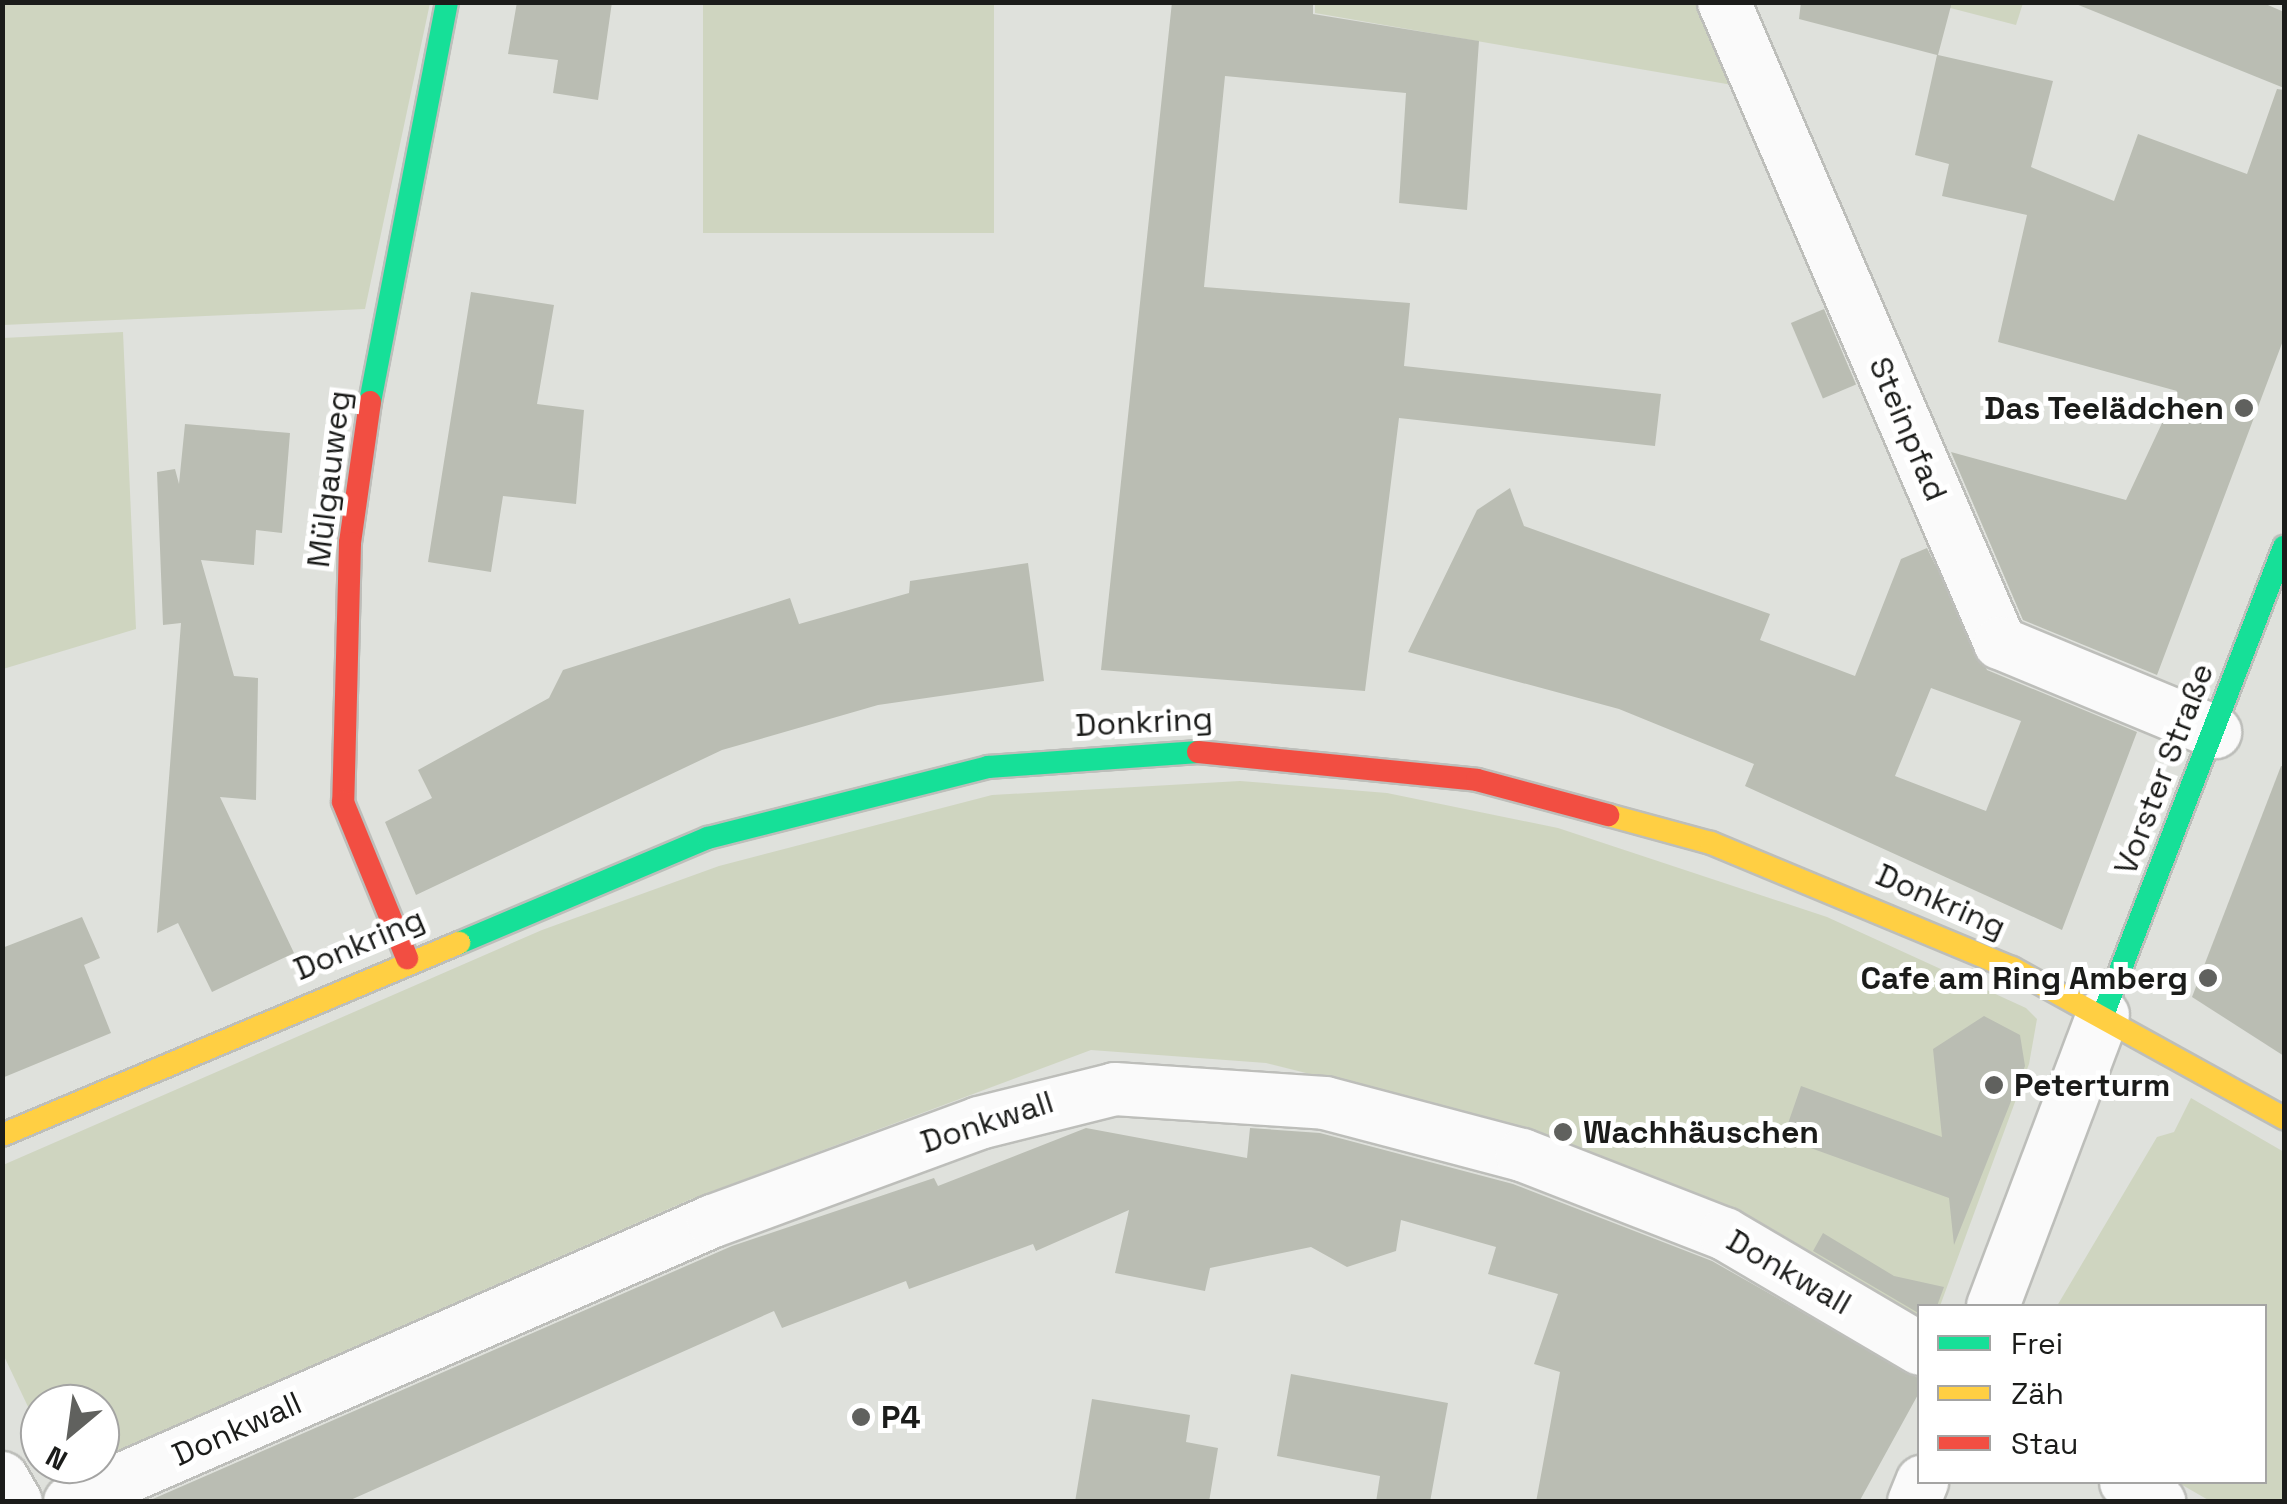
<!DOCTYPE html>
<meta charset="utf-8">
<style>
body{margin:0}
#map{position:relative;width:2287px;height:1504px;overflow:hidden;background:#dfe1dc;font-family:"Space Grotesk",sans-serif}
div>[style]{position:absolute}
.green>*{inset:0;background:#cfd5c0;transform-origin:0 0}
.building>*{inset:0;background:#babdb3;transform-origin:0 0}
.roads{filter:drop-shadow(2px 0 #bdbeba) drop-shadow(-2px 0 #bdbeba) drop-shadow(0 2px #bdbeba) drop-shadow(0 -2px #bdbeba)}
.street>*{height:52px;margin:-26px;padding:0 26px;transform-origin:26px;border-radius:26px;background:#fafafa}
.fast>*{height:22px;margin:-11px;padding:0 11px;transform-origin:11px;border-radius:11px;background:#16e098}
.slow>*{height:22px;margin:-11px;padding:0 11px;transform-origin:11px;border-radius:11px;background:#ffcf43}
.jam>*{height:22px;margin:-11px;padding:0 11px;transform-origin:11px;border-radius:11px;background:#f24e42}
.dots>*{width:28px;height:28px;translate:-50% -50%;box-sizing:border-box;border:5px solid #fff;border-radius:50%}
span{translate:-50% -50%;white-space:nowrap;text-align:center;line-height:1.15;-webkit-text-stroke:10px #fff;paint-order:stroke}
.poi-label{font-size:32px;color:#1b1c1a;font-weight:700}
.right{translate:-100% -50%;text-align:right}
.left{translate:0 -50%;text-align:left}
.street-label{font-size:32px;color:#1b1c1a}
.frame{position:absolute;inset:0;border:5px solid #1b1c1a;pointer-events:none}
.legend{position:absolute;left:1917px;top:1304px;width:350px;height:180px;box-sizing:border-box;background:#fff;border:2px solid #a4a4a3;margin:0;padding:12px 18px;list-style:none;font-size:30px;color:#1b1c1a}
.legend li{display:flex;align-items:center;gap:20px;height:50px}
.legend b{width:50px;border:2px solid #a4a4a3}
.north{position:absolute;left:20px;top:1384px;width:100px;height:100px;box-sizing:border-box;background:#fff;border:2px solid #a4a4a3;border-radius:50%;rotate:209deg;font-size:28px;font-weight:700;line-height:40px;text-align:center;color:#1b1c1a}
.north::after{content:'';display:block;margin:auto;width:35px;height:45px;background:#60615e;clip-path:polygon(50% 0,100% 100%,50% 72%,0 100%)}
</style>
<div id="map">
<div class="green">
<i style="clip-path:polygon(2px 3px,430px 3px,365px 309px,3px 325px)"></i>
<i style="left:703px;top:3px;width:291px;height:230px"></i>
<i style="clip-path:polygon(1315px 3px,1708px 3px,1744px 87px,1315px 13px)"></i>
<i style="clip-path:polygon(1931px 3px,2023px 3px,2016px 25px)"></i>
<i style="clip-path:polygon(123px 332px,136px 629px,3px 669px,3px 338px)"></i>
<i style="clip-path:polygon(1240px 781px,1387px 793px,1558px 828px,1827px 917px,2026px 1008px,2037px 1019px,2029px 1064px,1940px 1306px,1920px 1306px,1919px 1330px,1458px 1111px,1266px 1063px,1091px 1050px,689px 1200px,100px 1458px,100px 1404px,40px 1404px,40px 1432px,3px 1354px,3px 1165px,542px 930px,719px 866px,992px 795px)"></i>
<i style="clip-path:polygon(2191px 1098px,2284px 1152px,2284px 1501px,2210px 1501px,2177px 1482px,2264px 1482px,2264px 1306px,2057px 1306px,2157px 1137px,2174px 1132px)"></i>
</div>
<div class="building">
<i style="clip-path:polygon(517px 2px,612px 2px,598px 100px,553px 93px,558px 60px,508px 54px)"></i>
<i style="clip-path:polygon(1172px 2px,1313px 2px,1313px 14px,1479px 41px,1467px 210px,1399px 203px,1406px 93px,1225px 76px,1204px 287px,1410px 303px,1404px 366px,1661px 394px,1655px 446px,1399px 418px,1365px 691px,1101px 670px)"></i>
<i style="clip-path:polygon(1801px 2px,1952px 2px,1938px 55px,2053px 81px,2031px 167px,2114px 201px,2138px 134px,2247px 174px,2277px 89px,2284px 90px,2284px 338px,2157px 675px,2023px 620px,1951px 452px,2126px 500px,2177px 391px,1998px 342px,2027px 215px,1942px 196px,1949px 164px,1915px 155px,1937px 55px,1799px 19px)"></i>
<i style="clip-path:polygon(2071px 2px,2261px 2px,2284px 12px,2284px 88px)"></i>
<i style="clip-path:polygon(471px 292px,554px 305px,537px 404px,584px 410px,576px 504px,503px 496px,491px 572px,428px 562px)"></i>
<i style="left:1824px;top:309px;width:82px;height:36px;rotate:67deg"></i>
<i style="clip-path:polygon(185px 424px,290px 433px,282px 533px,256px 530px,254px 565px,201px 560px,234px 676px,258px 678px,256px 800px,220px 797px,294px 953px,212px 992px,178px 923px,157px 933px,181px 623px,163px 625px,157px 472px,175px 469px,179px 484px)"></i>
<i style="clip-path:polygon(evenodd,1510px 488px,1524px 526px,1770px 614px,1760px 640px,1855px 676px,1901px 559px,1927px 548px,1987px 670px,2137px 732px,2062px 930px,1745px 786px,1754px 764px,1619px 709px,1408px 652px,1477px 510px,1510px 488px,1931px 688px,2021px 721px,1986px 811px,1895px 776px,1931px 688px)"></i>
<i style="clip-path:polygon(1028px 563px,1044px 681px,878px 705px,722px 750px,416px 895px,385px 822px,432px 798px,418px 770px,549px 698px,563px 670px,790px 598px,799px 624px,909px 593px,910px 581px)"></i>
<i style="clip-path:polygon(2281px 766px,2284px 767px,2284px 1056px,2192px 997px)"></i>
<i style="clip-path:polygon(82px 917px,100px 958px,84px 965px,111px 1033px,2px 1078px,2px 948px)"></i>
<i style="clip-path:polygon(1984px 1016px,2020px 1035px,2025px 1066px,1954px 1245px,1949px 1198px,1783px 1138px,1801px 1086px,1942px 1137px,1933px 1049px)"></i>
<i style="clip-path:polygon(1086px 1128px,1247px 1158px,1250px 1128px,1320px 1133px,1513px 1184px,1712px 1261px,1920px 1379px,1920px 1391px,1859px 1502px,1536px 1502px,1560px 1372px,1534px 1364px,1558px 1294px,1488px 1274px,1496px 1247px,1401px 1220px,1396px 1251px,1347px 1267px,1311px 1247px,1210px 1268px,1205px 1291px,1115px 1273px,1129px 1210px,1036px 1251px,1033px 1244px,909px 1289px,906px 1281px,782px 1328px,774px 1311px,346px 1502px,146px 1502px,732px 1246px,934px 1178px,938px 1186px)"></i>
<i style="clip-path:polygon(1823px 1233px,1894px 1276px,1944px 1287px,1937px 1306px,1920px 1314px,1813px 1251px)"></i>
<i style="clip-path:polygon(1291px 1374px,1448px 1403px,1430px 1502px,1376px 1502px,1380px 1476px,1277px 1456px)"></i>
<i style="clip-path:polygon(1092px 1399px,1190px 1415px,1186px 1442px,1218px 1448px,1209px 1502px,1075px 1502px)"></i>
</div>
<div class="roads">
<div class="street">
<i style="left:1724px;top:2px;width:698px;rotate:66.7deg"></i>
<i style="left:2000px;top:643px;width:233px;rotate:22.5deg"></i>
<i style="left:1993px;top:1306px;width:311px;rotate:-69.3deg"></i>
<i style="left:2px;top:1478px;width:28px;rotate:60deg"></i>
<i style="left:2126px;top:1482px;width:39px;rotate:31deg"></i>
<i style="left:70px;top:1502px;width:702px;rotate:-23.61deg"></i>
<i style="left:713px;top:1221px;width:283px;rotate:-20.2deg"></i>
<i style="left:979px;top:1123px;width:140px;rotate:-14deg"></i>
<i style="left:1115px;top:1089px;width:210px;rotate:3.8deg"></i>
<i style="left:1325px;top:1103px;width:204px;rotate:14.8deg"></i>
<i style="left:1522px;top:1155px;width:218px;rotate:21.3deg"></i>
<i style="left:1725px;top:1234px;width:226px;rotate:30.5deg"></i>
<i style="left:1914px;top:1502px;width:22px;rotate:-68deg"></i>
</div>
<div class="fast">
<i style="left:370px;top:402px;width:407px;rotate:-79.1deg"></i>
<i style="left:459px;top:943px;width:270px;rotate:-22.9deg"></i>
<i style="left:708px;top:838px;width:289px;rotate:-14.2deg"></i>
<i style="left:988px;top:767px;width:211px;rotate:-4.1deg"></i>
<i style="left:2103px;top:1015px;width:502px;rotate:-68.86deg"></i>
</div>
<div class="slow">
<i style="left:1608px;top:815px;width:107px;rotate:15.2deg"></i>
<i style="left:1711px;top:843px;width:326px;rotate:22.6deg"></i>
<i style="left:2012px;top:968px;width:311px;rotate:28.9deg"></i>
<i style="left:2px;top:1135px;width:496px;rotate:-22.8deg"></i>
</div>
<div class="jam">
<i style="left:370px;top:402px;width:142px;rotate:98.1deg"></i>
<i style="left:350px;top:543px;width:259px;rotate:91.5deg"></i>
<i style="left:343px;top:802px;width:169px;rotate:67.7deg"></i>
<i style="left:1198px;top:752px;width:280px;rotate:5.7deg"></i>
<i style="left:1477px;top:780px;width:136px;rotate:15deg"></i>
</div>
</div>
<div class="dots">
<i style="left:2244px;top:408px;background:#60615e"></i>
<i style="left:2208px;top:978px;background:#60615e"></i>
<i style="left:1994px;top:1085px;background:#60615e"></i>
<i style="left:1563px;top:1132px;background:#60615e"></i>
<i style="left:861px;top:1417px;background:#60615e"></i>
</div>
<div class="poi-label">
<span class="right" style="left:2224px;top:408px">Das Teelädchen</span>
<span class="right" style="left:2188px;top:978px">Cafe am Ring Amberg</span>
<span class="left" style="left:2014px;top:1085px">Peterturm</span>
<span class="left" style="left:1583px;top:1132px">Wachhäuschen</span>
<span class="left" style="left:881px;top:1417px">P4</span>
</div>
<div class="street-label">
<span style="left:1908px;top:429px;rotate:67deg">Steinpfad</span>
<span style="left:329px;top:479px;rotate:-83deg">Mülgauweg</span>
<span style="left:1144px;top:722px;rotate:-3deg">Donkring</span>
<span style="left:2164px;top:769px;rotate:-69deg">Vorster Straße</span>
<span style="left:1941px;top:901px;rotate:24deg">Donkring</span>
<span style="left:359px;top:944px;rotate:-23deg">Donkring</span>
<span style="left:987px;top:1122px;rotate:-18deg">Donkwall</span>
<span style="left:1789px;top:1272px;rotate:30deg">Donkwall</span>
<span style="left:237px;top:1429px;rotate:-24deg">Donkwall</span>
</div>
<div class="frame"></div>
<ul class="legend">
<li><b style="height:12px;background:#16e098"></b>Frei</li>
<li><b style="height:12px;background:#ffcf43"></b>Zäh</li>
<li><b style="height:12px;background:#f24e42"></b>Stau</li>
</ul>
<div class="north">N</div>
</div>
